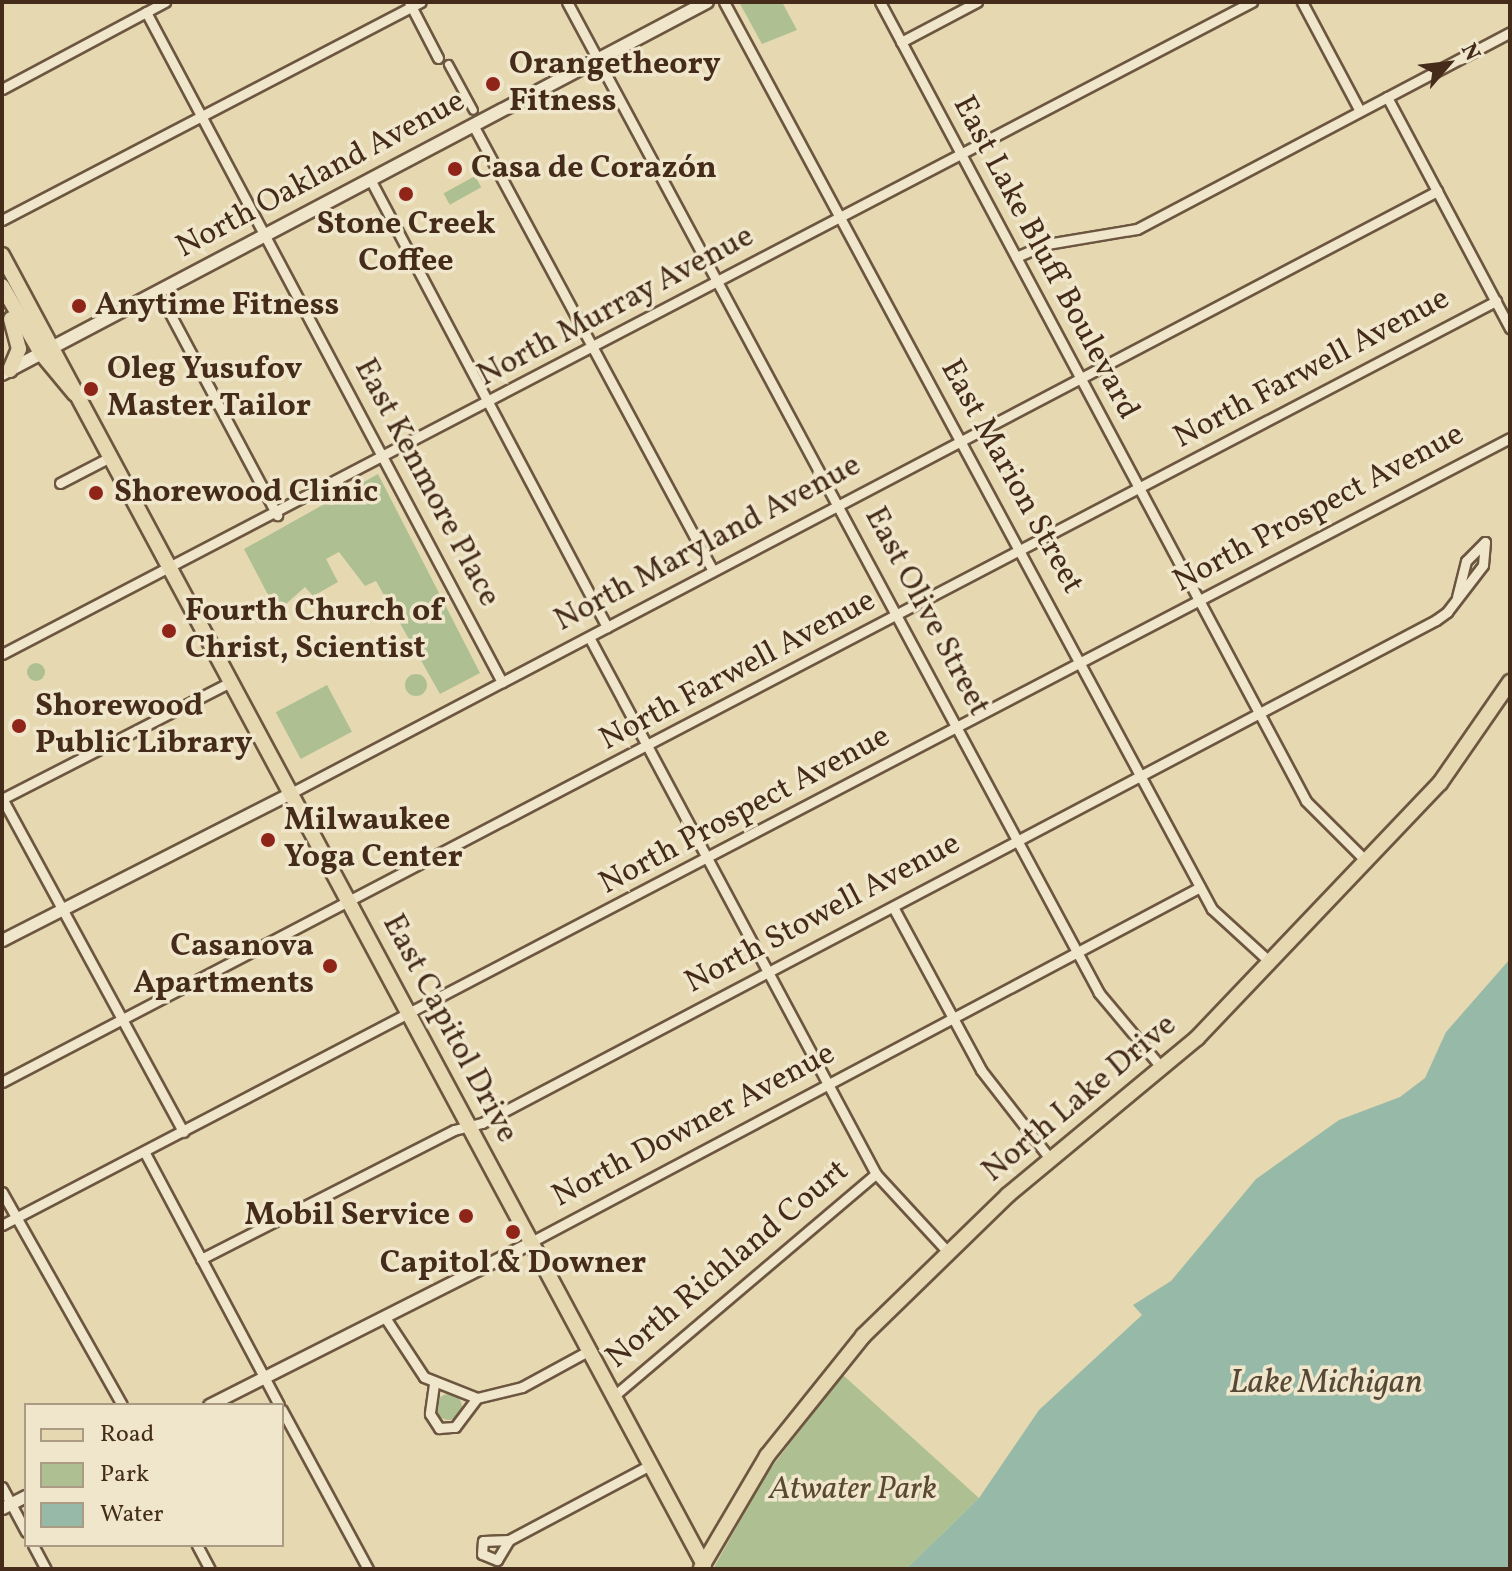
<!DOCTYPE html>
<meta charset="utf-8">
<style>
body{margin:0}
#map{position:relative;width:1512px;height:1571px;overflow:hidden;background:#e6d8b1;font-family:Vollkorn,serif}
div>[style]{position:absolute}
.green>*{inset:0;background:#aec091;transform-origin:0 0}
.round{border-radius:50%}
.water>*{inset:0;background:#97baa8}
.roads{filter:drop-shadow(2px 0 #6d5640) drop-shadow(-2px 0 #6d5640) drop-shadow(0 2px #6d5640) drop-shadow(0 -2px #6d5640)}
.pedestrian>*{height:7px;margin:-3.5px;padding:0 3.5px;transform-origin:3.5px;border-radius:3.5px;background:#efe6cc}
.minor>*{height:9px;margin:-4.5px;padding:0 4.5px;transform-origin:4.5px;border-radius:4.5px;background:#efe6cc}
.tertiary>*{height:11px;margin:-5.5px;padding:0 5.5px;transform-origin:5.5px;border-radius:5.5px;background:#efe6cc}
.secondary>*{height:12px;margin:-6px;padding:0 6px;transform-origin:6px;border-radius:6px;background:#efe6cc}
.primary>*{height:14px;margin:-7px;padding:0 7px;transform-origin:7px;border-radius:7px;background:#e6d8b1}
.dots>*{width:22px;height:22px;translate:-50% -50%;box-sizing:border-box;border:4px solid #efe6cc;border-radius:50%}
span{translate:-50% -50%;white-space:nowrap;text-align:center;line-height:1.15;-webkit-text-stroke:7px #efe6cc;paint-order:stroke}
.poi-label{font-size:32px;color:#452b1a;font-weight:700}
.left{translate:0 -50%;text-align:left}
.right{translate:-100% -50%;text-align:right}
.street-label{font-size:32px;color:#452b1a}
.park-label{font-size:32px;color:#5a4932;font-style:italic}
.water-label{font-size:34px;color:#554836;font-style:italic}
.frame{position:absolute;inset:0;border:4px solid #452b1a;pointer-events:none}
.legend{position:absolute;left:24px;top:1403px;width:260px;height:144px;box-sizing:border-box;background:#efe6cc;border:2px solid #ab9b85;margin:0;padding:10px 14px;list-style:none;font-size:24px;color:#452b1a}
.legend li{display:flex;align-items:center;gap:16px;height:40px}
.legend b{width:40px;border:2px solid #ab9b85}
.north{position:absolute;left:1408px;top:24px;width:80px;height:80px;-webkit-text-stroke:6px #efe6cc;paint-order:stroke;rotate:62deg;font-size:22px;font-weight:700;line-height:32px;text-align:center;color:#452b1a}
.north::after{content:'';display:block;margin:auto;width:28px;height:36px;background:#452b1a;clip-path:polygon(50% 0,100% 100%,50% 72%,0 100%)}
</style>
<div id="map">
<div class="green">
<i style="clip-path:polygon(739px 2px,782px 2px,797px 30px,762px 44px)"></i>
<i style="left:475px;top:176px;width:13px;height:36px;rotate:61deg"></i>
<i style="clip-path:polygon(378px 474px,480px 673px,440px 694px,376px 581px,365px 586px,339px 552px,326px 559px,338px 582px,313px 596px,305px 587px,277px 612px,244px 549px)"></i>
<i class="round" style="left:27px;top:663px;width:18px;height:18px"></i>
<i class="round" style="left:405px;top:674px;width:22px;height:22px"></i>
<i style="left:327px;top:685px;width:53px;height:58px;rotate:62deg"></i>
<i style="clip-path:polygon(843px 1375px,979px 1498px,906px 1569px,713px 1569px,767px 1473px)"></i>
<i class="round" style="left:436px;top:1394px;width:26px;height:26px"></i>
</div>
<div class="water">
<i style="clip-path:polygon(1510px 959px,1510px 1569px,906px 1569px,979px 1498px,1039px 1410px,1142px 1315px,1133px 1305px,1171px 1281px,1256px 1179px,1339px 1120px,1400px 1097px,1425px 1078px,1446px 1032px)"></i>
</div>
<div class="roads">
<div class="pedestrian">
<i style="left:448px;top:64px;width:52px;rotate:61.5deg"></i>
</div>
<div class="minor">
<i style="left:409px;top:2px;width:63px;rotate:62.6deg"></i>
<i style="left:567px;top:2px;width:1125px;rotate:61.77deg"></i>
<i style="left:1099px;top:993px;width:98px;rotate:50deg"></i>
<i style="left:724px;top:2px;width:1030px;rotate:61.72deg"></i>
<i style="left:1212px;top:909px;width:79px;rotate:42.4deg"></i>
<i style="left:880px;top:2px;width:905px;rotate:61.93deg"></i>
<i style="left:1306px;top:801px;width:85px;rotate:45deg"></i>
<i style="left:1302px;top:2px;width:123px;rotate:62deg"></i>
<i style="left:146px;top:12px;width:759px;rotate:62.02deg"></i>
<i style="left:901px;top:42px;width:86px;rotate:-27.8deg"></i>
<i style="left:2px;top:89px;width:185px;rotate:-28.1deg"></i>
<i style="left:1387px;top:97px;width:262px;rotate:62deg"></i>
<i style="left:473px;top:125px;width:506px;rotate:61.71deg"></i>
<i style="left:370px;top:179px;width:507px;rotate:62.12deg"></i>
<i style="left:2px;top:220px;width:472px;rotate:-27.5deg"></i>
<i style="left:1016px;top:257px;width:34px;rotate:-23deg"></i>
<i style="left:1047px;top:244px;width:91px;rotate:-9.5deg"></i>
<i style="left:1137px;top:229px;width:422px;rotate:-27.8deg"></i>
<i style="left:158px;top:291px;width:254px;rotate:62deg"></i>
<i style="left:60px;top:483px;width:56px;rotate:-27.5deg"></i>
<i style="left:589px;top:637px;width:609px;rotate:61.88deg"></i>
<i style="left:876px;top:1174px;width:108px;rotate:47.3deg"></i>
<i style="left:2px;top:654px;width:1410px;rotate:-27.55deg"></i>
<i style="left:289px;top:794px;width:1297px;rotate:-27.71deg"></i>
<i style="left:2px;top:798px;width:380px;rotate:61.5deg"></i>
<i style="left:2px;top:799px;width:255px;rotate:-27.1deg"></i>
<i style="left:893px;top:907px;width:185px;rotate:61.6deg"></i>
<i style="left:981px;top:1070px;width:114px;rotate:52.1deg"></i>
<i style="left:2px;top:1082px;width:1686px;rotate:-27.6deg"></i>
<i style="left:145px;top:1153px;width:285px;rotate:62deg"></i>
<i style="left:2px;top:1192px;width:244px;rotate:60.6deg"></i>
<i style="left:2px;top:1225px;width:1701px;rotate:-27.56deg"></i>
<i style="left:531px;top:1242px;width:757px;rotate:-27.95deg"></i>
<i style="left:201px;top:1259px;width:284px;rotate:-27deg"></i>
<i style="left:454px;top:1130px;width:29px;rotate:-14deg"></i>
<i style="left:482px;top:1123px;width:1078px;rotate:-27.8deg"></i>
<i style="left:1436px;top:620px;width:14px;rotate:-36deg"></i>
<i style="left:1447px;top:612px;width:59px;rotate:-52.5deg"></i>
<i style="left:1483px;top:565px;width:23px;rotate:-85deg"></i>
<i style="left:1485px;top:542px;width:27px;rotate:135deg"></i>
<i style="left:1466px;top:561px;width:37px;rotate:104deg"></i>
<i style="left:384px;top:1316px;width:73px;rotate:56.7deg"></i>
<i style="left:424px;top:1377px;width:57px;rotate:21.6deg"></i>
<i style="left:477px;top:1398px;width:46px;rotate:-13.7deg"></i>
<i style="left:522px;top:1387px;width:77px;rotate:-28.6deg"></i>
<i style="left:434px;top:1384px;width:30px;rotate:98deg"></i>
<i style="left:430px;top:1414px;width:17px;rotate:57deg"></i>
<i style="left:439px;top:1428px;width:16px;rotate:-4deg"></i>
<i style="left:455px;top:1427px;width:36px;rotate:-53deg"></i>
<i style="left:615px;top:1395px;width:342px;rotate:-40.3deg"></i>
<i style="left:282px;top:1410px;width:181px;rotate:61.6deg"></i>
<i style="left:2px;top:1487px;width:51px;rotate:61.9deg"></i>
<i style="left:509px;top:1540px;width:23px;rotate:121deg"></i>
<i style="left:497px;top:1560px;width:16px;rotate:-158deg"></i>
<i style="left:482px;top:1554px;width:13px;rotate:-86deg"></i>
<i style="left:483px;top:1541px;width:26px;rotate:-2deg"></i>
<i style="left:509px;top:1540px;width:162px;rotate:-28deg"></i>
<i style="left:33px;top:1545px;width:27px;rotate:62deg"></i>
<i style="left:197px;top:1545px;width:27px;rotate:62deg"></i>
</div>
<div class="tertiary">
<i style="left:2px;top:940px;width:322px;rotate:-27deg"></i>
<i style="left:209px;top:1405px;width:361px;rotate:-26.8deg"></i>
<i style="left:2px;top:1508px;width:27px;rotate:-27deg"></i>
</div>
<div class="secondary">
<i style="left:2px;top:374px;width:797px;rotate:-27.82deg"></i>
</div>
<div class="primary">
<i style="left:2px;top:255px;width:1486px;rotate:61.81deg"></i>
<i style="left:2px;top:286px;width:78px;rotate:59.8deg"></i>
<i style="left:41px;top:353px;width:53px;rotate:50.3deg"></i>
<i style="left:10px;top:370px;width:23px;rotate:-67deg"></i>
<i style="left:19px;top:349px;width:31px;rotate:-105deg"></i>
<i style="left:701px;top:1568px;width:130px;rotate:-59.5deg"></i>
<i style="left:767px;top:1456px;width:154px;rotate:-51.3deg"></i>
<i style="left:863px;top:1336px;width:202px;rotate:-44.2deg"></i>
<i style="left:1008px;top:1195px;width:246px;rotate:-39.7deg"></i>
<i style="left:1197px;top:1038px;width:352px;rotate:-46.4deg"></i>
<i style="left:1440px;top:783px;width:123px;rotate:-55.3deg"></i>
</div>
</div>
<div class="dots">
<i style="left:493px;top:84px;background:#8f2418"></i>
<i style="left:455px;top:169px;background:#8f2418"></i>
<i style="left:406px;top:194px;background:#8f2418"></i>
<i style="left:79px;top:306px;background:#8f2418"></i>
<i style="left:91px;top:389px;background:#8f2418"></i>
<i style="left:96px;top:493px;background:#8f2418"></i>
<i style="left:169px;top:631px;background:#8f2418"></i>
<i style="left:19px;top:726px;background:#8f2418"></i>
<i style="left:268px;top:840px;background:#8f2418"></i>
<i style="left:330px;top:966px;background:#8f2418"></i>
<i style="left:466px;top:1216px;background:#8f2418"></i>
<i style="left:513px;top:1232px;background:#8f2418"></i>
</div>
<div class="poi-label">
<span class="left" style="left:509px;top:84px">Orangetheory<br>Fitness</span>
<span class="left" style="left:471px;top:169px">Casa de Corazón</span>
<span style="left:406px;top:244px">Stone Creek<br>Coffee</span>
<span class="left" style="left:95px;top:306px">Anytime Fitness</span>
<span class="left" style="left:107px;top:389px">Oleg Yusufov<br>Master Tailor</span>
<span class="left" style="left:114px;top:493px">Shorewood Clinic</span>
<span class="left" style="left:185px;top:631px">Fourth Church of<br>Christ, Scientist</span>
<span class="left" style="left:35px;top:726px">Shorewood<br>Public Library</span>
<span class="left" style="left:284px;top:840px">Milwaukee<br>Yoga Center</span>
<span class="right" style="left:314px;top:966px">Casanova<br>Apartments</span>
<span class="right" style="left:450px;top:1216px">Mobil Service</span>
<span style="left:513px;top:1264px">Capitol &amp; Downer</span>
</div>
<div class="street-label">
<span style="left:321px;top:175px;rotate:-28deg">North Oakland Avenue</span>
<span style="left:1045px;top:258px;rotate:62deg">East Lake Bluff Boulevard</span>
<span style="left:616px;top:307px;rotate:-28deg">North Murray Avenue</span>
<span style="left:1312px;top:369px;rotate:-28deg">North Farwell Avenue</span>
<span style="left:1011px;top:477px;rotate:61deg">East Marion Street</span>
<span style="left:426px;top:483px;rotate:62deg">East Kenmore Place</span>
<span style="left:1319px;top:509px;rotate:-28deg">North Prospect Avenue</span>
<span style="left:708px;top:544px;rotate:-28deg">North Maryland Avenue</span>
<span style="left:926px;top:612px;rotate:62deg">East Olive Street</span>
<span style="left:738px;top:671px;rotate:-28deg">North Farwell Avenue</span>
<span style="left:745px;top:811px;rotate:-28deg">North Prospect Avenue</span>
<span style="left:823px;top:914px;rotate:-28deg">North Stowell Avenue</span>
<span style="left:449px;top:1029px;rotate:62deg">East Capitol Drive</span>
<span style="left:1080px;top:1099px;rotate:-40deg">North Lake Drive</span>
<span style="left:694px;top:1126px;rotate:-28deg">North Downer Avenue</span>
<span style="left:728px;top:1265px;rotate:-40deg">North Richland Court</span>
</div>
<div class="park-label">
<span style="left:853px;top:1490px">Atwater Park</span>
</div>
<div class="water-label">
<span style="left:1326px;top:1384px">Lake Michigan</span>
</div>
<div class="frame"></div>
<ul class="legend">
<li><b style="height:10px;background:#e6d8b1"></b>Road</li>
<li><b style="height:22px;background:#aec091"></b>Park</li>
<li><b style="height:22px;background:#97baa8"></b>Water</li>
</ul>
<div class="north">N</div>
</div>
